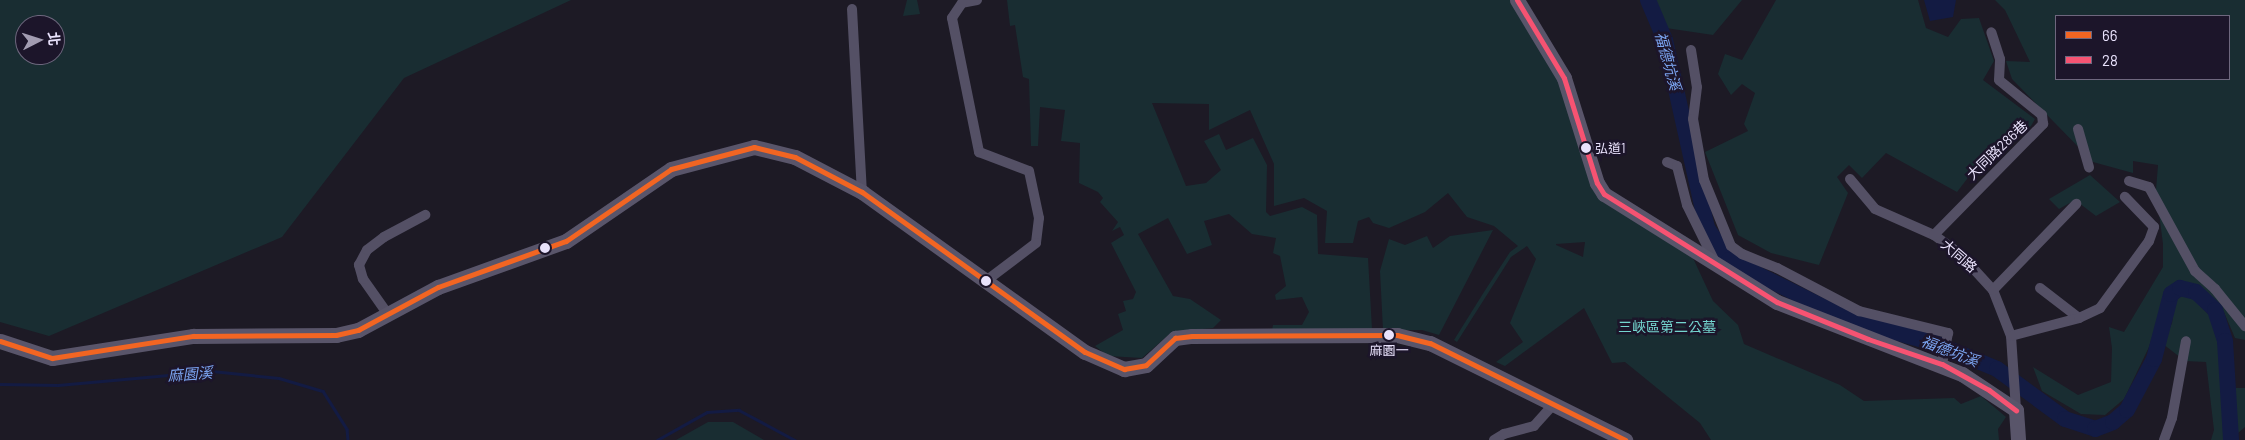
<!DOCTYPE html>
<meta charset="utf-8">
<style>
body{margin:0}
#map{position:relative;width:2245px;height:440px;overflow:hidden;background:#1d1a25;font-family:Barlow,"Noto Sans TC",sans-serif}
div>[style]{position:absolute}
.green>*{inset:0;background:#192d32}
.water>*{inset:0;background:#131b43}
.stream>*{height:2.5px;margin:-1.25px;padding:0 1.25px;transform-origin:1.25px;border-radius:1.25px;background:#131b43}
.river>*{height:16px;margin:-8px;padding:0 8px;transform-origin:8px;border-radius:8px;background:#131b43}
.street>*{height:10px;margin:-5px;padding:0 5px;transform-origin:5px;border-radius:5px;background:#545065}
.secondary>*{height:15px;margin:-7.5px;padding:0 7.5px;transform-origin:7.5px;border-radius:7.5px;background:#59556a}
.bus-1>*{height:5px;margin:-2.5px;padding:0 2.5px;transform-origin:2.5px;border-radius:2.5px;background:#f26522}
.bus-2>*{height:5px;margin:-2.5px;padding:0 2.5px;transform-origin:2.5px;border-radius:2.5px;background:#f65372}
.dots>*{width:14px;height:14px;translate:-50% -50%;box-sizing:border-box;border:2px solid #1c152a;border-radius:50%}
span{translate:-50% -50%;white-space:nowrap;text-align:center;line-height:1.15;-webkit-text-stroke:5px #1c152a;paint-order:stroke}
.bus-label{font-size:13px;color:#e9e2fc}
.left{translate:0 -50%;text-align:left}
.street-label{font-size:14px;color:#e9e2fc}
.park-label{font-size:14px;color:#74d5cf}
.water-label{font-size:15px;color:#7ba4f0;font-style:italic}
.legend{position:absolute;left:2055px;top:15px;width:175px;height:65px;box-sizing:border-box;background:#1c152a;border:1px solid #6e677e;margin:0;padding:6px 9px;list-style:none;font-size:15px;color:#e9e2fc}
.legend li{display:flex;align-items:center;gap:10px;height:25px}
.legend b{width:25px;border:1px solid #6e677e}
.north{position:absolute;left:15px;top:15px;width:50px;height:50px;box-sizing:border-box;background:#1c152a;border:1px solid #6e677e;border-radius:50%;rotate:85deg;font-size:14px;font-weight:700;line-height:20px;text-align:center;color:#e9e2fc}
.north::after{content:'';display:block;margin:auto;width:18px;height:22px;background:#a29cb1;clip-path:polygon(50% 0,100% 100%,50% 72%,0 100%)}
</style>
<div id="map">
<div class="green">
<i style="clip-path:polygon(evenodd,0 0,571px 0,404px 78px,282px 237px,49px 336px,0 322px,0 0,25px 25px,55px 25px,55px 55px,25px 55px,25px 25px)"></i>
<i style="clip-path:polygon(907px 0,917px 0,920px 14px,903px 16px)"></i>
<i style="clip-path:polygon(evenodd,1007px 0,1510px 0,1565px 92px,1579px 149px,1596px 195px,1693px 258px,1713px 301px,1738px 325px,1744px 344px,1840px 385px,1864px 401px,1954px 398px,1961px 404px,1981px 396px,2006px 417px,1998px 429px,1999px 440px,1711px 440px,1700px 423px,1625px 362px,1612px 363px,1584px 308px,1505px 366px,1496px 362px,1523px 342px,1510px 323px,1536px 259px,1527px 246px,1511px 257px,1457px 342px,1454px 340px,1484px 292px,1510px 252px,1518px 246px,1494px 226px,1467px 217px,1448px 193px,1425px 212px,1389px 228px,1373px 223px,1369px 217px,1358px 221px,1353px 243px,1325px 243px,1327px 211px,1304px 198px,1274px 206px,1274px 164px,1250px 110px,1209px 130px,1209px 104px,1152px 103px,1186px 186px,1206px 183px,1221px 170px,1204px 141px,1219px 134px,1226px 150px,1253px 138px,1267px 165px,1266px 212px,1270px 216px,1302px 207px,1317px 215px,1318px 254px,1368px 258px,1372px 329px,1272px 330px,1273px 325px,1302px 325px,1309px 312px,1302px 297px,1276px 300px,1275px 295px,1286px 286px,1280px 256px,1273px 253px,1276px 238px,1252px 234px,1229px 214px,1204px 221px,1212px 245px,1187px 254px,1168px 218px,1138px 234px,1173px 296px,1190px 299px,1221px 320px,1213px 328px,1172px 332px,1142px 358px,1108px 356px,1095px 346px,1123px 330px,1118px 314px,1126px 311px,1123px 301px,1133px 299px,1136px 292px,1111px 243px,1124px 235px,1120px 227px,1112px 231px,1118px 222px,1100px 202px,1103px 198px,1098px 192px,1079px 183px,1080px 143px,1061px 141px,1065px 110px,1040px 107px,1038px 146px,1031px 146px,1029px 79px,1023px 77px,1015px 25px,1010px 26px,1007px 0,1585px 242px,1583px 257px,1556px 245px,1556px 244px,1585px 242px)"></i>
<i style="clip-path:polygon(1654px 0,1742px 0,1713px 35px,1666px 28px)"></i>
<i style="clip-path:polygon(1776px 0,1918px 0,1926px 28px,1948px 37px,1961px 19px,1979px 18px,1994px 61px,1983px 80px,2035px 119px,2031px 126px,1977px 166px,1957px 192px,1886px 153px,1862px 178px,1849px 165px,1837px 177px,1848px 193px,1819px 265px,1771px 253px,1738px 235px,1705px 152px,1748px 131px,1744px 124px,1755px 93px,1742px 84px,1731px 95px,1718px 74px,1725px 54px,1742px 60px)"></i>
<i style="clip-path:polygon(evenodd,1995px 0,2245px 0,2245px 340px,2235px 338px,2223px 310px,2198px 286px,2178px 280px,2166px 292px,2149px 347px,2124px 399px,2105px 415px,2081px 414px,2042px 391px,2033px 367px,2078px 395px,2111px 382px,2112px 348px,2109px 327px,2124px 332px,2163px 267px,2163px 244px,2156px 190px,2158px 165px,2133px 161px,2133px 173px,2093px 162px,2012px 79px,2006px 61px,2030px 62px,2005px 10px,1995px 0,2056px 16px,2229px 16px,2229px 79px,2056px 79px,2056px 16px)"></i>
<i style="clip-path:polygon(2090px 175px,2120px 202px,2096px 216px,2075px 200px,2059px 209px,2049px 199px)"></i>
<i style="clip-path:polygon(1493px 230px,1439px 335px,1422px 330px,1383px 330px,1380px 271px,1389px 239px,1405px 245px,1427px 236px,1433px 248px,1450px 236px)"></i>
<i style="clip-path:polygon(2183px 295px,2193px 299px,2209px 315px,2218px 343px,2226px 440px,2211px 440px,2214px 430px,2206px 362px,2185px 361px,2163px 344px,2172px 323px,2175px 301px)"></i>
<i style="clip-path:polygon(2232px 388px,2245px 388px,2245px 427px,2238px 433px)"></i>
<i style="clip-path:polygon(708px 422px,733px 422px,764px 440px,676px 440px)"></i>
</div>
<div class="water">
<i style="clip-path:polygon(1924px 0,1956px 0,1953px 17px,1930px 21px)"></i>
</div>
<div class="stream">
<i style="left:0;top:384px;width:58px;rotate:1deg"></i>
<i style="left:58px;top:385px;width:155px;rotate:-5.2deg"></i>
<i style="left:212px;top:371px;width:67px;rotate:6deg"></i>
<i style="left:279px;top:378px;width:46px;rotate:16.5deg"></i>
<i style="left:323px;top:391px;width:45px;rotate:57.7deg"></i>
<i style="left:347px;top:429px;width:11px;rotate:85deg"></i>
<i style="left:657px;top:440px;width:57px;rotate:-29.2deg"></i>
<i style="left:707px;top:412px;width:32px;rotate:-4deg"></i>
<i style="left:739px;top:410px;width:64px;rotate:28.2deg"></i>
</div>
<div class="river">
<i style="left:1648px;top:0;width:43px;rotate:67deg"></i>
<i style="left:1665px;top:40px;width:193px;rotate:77.4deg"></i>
<i style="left:1707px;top:228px;width:39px;rotate:55deg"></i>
<i style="left:1729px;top:260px;width:133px;rotate:26.4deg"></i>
<i style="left:1848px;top:319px;width:89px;rotate:15.6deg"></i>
<i style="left:1934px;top:343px;width:68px;rotate:22.4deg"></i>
<i style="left:1997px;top:369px;width:84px;rotate:36.3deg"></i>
<i style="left:2065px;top:419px;width:32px;rotate:18deg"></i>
<i style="left:2095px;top:429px;width:19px;rotate:-21deg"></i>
<i style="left:2113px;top:422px;width:18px;rotate:-41deg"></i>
<i style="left:2127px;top:410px;width:58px;rotate:-62.1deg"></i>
<i style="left:2154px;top:359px;width:67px;rotate:-75.3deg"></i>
<i style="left:2171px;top:294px;width:11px;rotate:-34deg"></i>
<i style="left:2180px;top:288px;width:16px;rotate:14deg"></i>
<i style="left:2196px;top:292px;width:26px;rotate:43deg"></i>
<i style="left:2215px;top:310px;width:33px;rotate:72deg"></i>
<i style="left:2225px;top:341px;width:99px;rotate:86.5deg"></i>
</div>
<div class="street">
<i style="left:977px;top:0;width:15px;rotate:169deg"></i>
<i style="left:962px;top:3px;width:18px;rotate:124deg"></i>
<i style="left:952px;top:18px;width:137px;rotate:78.6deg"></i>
<i style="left:979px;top:152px;width:53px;rotate:20.8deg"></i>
<i style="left:1029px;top:171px;width:48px;rotate:78deg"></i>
<i style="left:1039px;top:218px;width:25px;rotate:97deg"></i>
<i style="left:1036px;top:243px;width:63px;rotate:142.8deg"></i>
<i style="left:852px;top:9px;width:183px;rotate:86.9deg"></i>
<i style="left:1691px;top:50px;width:37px;rotate:81deg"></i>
<i style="left:1697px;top:87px;width:32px;rotate:97deg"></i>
<i style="left:1693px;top:119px;width:62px;rotate:79.8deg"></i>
<i style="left:1704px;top:180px;width:71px;rotate:67.8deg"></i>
<i style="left:1731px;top:246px;width:14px;rotate:36deg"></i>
<i style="left:1742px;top:254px;width:38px;rotate:22deg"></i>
<i style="left:1777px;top:268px;width:93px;rotate:27.7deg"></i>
<i style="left:1859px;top:311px;width:92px;rotate:13.9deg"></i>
<i style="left:1948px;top:333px;width:32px;rotate:101deg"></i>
<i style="left:2078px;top:129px;width:40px;rotate:74deg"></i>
<i style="left:1667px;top:162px;width:11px;rotate:22deg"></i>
<i style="left:1677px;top:166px;width:40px;rotate:75.6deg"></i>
<i style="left:1687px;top:205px;width:66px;rotate:63.8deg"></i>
<i style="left:1850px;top:179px;width:39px;rotate:50deg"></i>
<i style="left:1875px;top:209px;width:64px;rotate:23.8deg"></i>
<i style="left:1934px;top:235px;width:32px;rotate:36deg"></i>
<i style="left:1960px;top:254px;width:49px;rotate:47.5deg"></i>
<i style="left:1993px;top:290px;width:49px;rotate:68.6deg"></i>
<i style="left:2011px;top:336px;width:74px;rotate:86.1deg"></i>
<i style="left:2129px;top:181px;width:21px;rotate:17deg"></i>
<i style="left:2149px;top:187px;width:96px;rotate:61.3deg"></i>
<i style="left:2195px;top:271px;width:27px;rotate:42deg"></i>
<i style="left:2215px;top:289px;width:48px;rotate:51deg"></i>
<i style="left:1934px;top:235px;width:156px;rotate:-45.5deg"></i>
<i style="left:2043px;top:124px;width:9px;rotate:-96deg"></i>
<i style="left:2042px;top:115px;width:55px;rotate:-140.9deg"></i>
<i style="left:1999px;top:80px;width:21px;rotate:-87deg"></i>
<i style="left:2000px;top:59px;width:28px;rotate:-108deg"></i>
<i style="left:2040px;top:288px;width:49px;rotate:37.6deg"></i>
<i style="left:1993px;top:290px;width:120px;rotate:-46deg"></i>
<i style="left:387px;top:313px;width:42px;rotate:-125.2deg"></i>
<i style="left:363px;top:279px;width:15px;rotate:-106deg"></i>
<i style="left:359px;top:265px;width:17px;rotate:-62deg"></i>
<i style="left:367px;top:250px;width:21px;rotate:-37deg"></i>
<i style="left:384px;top:237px;width:47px;rotate:-28.2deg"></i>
<i style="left:2011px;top:336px;width:70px;rotate:-14.8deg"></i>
<i style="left:2079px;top:318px;width:23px;rotate:-25deg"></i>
<i style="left:2100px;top:308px;width:83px;rotate:-53.8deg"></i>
<i style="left:2149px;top:241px;width:15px;rotate:-70deg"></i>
<i style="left:2154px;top:227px;width:42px;rotate:-134deg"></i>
<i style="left:1494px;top:440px;width:12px;rotate:-31deg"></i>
<i style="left:1504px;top:434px;width:31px;rotate:-15deg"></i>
<i style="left:1534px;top:426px;width:27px;rotate:-48deg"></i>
<i style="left:2164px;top:440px;width:23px;rotate:-70deg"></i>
<i style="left:2172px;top:418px;width:78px;rotate:-79.7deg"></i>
</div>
<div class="secondary">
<i style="left:1517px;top:0;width:91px;rotate:58.9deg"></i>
<i style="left:1564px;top:78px;width:110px;rotate:72.6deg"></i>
<i style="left:1597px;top:183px;width:13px;rotate:58deg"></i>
<i style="left:1604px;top:194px;width:204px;rotate:32deg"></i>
<i style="left:1777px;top:302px;width:199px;rotate:21.3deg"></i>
<i style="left:1962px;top:374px;width:65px;rotate:33.7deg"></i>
<i style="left:2016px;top:410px;width:30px;rotate:86deg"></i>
<i style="left:0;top:341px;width:55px;rotate:18.1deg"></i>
<i style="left:52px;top:358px;width:143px;rotate:-8.9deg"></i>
<i style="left:193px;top:336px;width:143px;rotate:-0.4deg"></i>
<i style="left:336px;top:335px;width:23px;rotate:-13deg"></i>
<i style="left:358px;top:330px;width:91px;rotate:-28.3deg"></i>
<i style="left:438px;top:287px;width:136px;rotate:-19.8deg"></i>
<i style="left:566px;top:241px;width:127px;rotate:-34.4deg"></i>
<i style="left:671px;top:169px;width:86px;rotate:-14.8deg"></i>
<i style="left:754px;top:147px;width:42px;rotate:13.7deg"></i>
<i style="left:795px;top:157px;width:76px;rotate:27.6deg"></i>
<i style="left:862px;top:192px;width:274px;rotate:35.7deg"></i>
<i style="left:1085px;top:352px;width:43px;rotate:23.6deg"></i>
<i style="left:1124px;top:369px;width:22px;rotate:-10deg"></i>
<i style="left:1146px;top:365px;width:40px;rotate:-43deg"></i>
<i style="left:1175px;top:338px;width:17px;rotate:-7deg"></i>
<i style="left:1192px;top:336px;width:205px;rotate:-0.3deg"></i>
<i style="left:1397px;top:335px;width:34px;rotate:14deg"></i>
<i style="left:1430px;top:343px;width:218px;rotate:26.4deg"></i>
</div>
<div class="bus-1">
<i style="left:0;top:341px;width:55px;rotate:18.1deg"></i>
<i style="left:52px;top:358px;width:143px;rotate:-8.9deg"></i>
<i style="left:193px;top:336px;width:143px;rotate:-0.4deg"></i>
<i style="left:336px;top:335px;width:23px;rotate:-13deg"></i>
<i style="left:358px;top:330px;width:91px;rotate:-28.3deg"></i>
<i style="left:438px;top:287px;width:136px;rotate:-19.8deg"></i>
<i style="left:566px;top:241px;width:127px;rotate:-34.4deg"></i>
<i style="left:671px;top:169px;width:86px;rotate:-14.8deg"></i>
<i style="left:754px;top:147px;width:42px;rotate:13.7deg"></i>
<i style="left:795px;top:157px;width:76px;rotate:27.6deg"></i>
<i style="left:862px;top:192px;width:274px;rotate:35.7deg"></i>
<i style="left:1085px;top:352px;width:43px;rotate:23.6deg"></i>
<i style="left:1124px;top:369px;width:22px;rotate:-10deg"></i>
<i style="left:1146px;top:365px;width:40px;rotate:-43deg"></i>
<i style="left:1175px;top:338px;width:17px;rotate:-7deg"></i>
<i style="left:1192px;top:336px;width:205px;rotate:-0.3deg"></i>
<i style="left:1397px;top:335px;width:34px;rotate:14deg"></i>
<i style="left:1430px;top:343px;width:218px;rotate:26.4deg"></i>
</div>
<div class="bus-2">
<i style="left:1517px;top:0;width:91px;rotate:58.9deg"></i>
<i style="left:1564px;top:78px;width:110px;rotate:72.6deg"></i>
<i style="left:1597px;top:183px;width:13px;rotate:58deg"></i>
<i style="left:1604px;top:194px;width:204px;rotate:32deg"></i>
<i style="left:1777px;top:302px;width:98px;rotate:22.1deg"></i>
<i style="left:1868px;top:339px;width:78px;rotate:18.7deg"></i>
<i style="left:1942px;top:364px;width:54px;rotate:29deg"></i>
<i style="left:1989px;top:390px;width:34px;rotate:37deg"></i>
</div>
<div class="dots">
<i style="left:1586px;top:148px;background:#e9e2fc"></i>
<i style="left:545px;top:248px;background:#e9e2fc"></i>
<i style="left:986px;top:281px;background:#e9e2fc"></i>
<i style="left:1389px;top:335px;background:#e9e2fc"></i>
</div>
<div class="bus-label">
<span class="left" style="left:1595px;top:148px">弘道1</span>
<span style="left:1389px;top:350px">麻園一</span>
</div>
<div class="street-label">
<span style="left:1997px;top:150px;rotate:-44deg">大同路286巷</span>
<span style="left:1959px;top:256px;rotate:41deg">大同路</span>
</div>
<div class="park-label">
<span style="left:1667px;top:327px">三峽區第二公墓</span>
</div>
<div class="water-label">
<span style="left:1668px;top:61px;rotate:75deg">福德坑溪</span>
<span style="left:1950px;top:351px;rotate:21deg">福德坑溪</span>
<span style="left:190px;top:374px;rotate:-4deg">麻園溪</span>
</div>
<ul class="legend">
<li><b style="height:6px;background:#f26522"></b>66</li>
<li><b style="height:6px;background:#f65372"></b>28</li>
</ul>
<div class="north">北</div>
</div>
